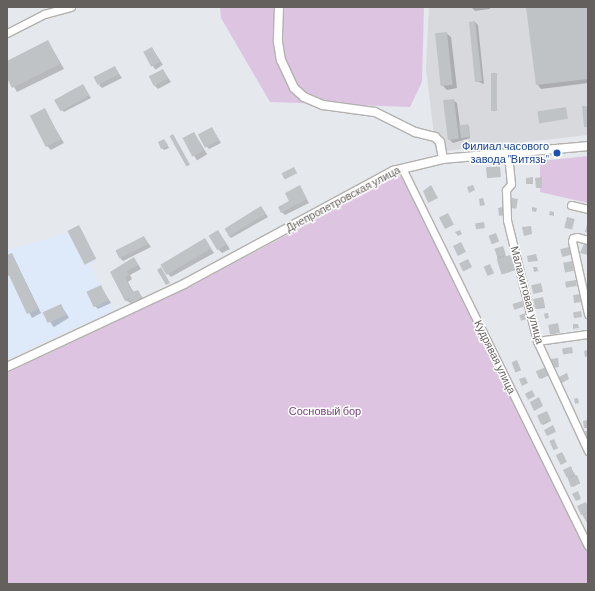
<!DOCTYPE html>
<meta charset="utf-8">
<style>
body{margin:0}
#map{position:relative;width:595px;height:591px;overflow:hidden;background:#e5e8ed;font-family:Barlow,sans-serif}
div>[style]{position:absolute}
.commercial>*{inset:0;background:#dee9f9}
.industrial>*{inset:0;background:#d7d9dc}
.green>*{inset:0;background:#ddc5e2}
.shadow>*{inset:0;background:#0003;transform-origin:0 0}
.building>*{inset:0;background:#c0c3c6;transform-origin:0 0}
.roads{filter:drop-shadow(1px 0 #b3b1ae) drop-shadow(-1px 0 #b3b1ae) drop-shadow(0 1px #b3b1ae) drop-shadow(0 -1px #b3b1ae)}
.minor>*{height:7px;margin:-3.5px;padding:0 3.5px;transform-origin:3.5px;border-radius:3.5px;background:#fff}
.tertiary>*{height:8px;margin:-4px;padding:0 4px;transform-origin:4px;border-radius:4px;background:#fff}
.dots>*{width:11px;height:11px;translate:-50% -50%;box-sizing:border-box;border:2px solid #fff;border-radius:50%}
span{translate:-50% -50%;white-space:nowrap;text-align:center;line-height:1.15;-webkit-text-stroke:3px #fff;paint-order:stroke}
.transit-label{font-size:11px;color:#164399}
.right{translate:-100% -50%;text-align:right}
.street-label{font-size:11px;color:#64605d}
.park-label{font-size:11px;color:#78417f}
.frame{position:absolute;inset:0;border:8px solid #64605d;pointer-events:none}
</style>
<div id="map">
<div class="commercial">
<i style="clip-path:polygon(81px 229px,97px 261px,90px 265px,113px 311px,7px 359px,7px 250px)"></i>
</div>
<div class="industrial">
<i style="clip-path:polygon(429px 7px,588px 7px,588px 135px,436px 152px,426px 68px)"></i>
</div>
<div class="green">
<i style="clip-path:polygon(220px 7px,424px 7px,422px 82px,410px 107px,270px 102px,221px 18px)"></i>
<i style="clip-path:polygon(588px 156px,588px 203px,540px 192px,540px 161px)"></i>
<i style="clip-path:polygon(403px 176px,588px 551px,588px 584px,7px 584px,7px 373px,193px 285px,395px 177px)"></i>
</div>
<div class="shadow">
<i style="clip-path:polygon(471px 7px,490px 7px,490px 9px,475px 11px)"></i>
<i style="clip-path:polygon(527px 7px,588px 7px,588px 83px,541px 89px,537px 84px)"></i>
<i style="clip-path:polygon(475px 22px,478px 25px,484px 84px,476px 81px)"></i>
<i style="clip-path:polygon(446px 33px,451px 37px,457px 88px,447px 90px,442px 85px)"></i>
<i style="clip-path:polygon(48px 41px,64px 69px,17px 92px,7px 75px,7px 62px)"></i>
<i style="left:152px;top:48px;width:20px;height:9px;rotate:57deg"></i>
<i style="clip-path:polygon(115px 68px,122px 78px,102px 88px,99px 85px)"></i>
<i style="clip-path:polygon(163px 70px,171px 82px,158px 89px,155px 86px)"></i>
<i style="clip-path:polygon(83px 85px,91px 98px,64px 112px,61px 109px)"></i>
<i style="clip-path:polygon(453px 100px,457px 103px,460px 126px,469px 126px,470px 138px,453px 143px,450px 140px)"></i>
<i style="clip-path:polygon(44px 110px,64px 143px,51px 150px,47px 146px)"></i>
<i style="clip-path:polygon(212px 128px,221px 143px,209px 149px,206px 146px)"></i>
<i style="left:194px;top:133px;width:25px;height:12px;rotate:58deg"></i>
<i style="clip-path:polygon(166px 142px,169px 148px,164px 150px,162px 148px)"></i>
<i style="clip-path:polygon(299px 186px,309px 203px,285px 215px,282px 212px)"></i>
<i style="clip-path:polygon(261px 207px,268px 217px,231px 238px,228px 235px)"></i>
<i style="clip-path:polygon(218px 231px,230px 249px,222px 253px,219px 250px)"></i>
<i style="clip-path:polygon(144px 237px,151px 247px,123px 261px,120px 258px)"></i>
<i style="clip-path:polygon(205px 240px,214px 253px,171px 277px,167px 273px)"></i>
<i style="clip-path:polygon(503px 248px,506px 257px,511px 257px,515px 270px,503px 274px,497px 257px)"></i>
<i style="clip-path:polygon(12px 254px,41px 313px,32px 318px,10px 275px,7px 276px,7px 256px)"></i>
<i style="clip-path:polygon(134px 258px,141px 269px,130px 275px,132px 279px,128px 282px,134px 293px,138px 291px,145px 302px,137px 306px,125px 300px,111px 273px)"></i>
<i style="clip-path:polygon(101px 287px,111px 303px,98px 309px,95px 306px)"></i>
<i style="clip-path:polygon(543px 298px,545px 308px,537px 309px,536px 309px)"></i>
<i style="left:61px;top:305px;width:15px;height:18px;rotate:58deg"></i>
<i style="clip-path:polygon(546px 369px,549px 375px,541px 379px,537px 372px)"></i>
<i style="clip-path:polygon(547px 413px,551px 421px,543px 425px,542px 424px)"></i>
<i style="clip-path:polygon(571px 468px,580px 483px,573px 487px,568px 477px)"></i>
<i style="clip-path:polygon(586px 503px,588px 507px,588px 523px,582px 514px)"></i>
</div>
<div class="building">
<i style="clip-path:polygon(526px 7px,588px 7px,588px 79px,536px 85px)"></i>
<i style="clip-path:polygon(475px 21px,482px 81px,475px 82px,469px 22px)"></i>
<i style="left:447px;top:32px;width:53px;height:12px;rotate:84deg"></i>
<i style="clip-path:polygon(48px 40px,60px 64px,12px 88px,7px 78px,7px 61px)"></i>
<i style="left:152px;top:47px;width:17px;height:10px;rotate:62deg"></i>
<i style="left:115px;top:66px;width:9px;height:24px;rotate:63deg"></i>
<i style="left:163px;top:69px;width:11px;height:16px;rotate:63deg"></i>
<i style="left:491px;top:73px;width:6px;height:38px"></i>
<i style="left:83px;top:84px;width:13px;height:33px;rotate:61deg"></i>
<i style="left:454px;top:99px;width:40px;height:11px;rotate:83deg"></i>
<i style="clip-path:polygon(582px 106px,588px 106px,588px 127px,584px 127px)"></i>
<i style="left:566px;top:107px;width:12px;height:29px;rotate:81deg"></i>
<i style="left:45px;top:108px;width:35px;height:17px;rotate:63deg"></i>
<i style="left:468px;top:124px;width:13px;height:9px;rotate:81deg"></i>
<i style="left:212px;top:127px;width:15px;height:16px;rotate:62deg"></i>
<i style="left:194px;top:132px;width:21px;height:13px;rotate:62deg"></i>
<i style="left:173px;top:134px;width:35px;height:4px;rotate:61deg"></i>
<i style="clip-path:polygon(164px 139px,168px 146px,161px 149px,158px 142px)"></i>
<i style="left:500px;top:166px;width:11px;height:14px;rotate:85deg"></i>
<i style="left:294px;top:167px;width:7px;height:14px;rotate:63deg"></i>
<i style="clip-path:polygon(533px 177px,533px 184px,526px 184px,526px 178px)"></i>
<i style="clip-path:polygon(542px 177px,542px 188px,536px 188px,535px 178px)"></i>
<i style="clip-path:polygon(300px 185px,307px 199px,281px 213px,278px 207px,289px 201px,285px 193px)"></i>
<i style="clip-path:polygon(431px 185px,438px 198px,428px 203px,423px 191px)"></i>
<i style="clip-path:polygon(473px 185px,475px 190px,469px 193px,467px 187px)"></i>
<i style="clip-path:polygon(483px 198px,485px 205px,480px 206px,479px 199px)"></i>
<i style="left:512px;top:198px;width:6px;height:10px;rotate:9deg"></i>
<i style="left:261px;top:206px;width:9px;height:43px;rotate:58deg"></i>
<i style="clip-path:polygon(503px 207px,505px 215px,499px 216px,498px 208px)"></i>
<i style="clip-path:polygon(532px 207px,537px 208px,536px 212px,532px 211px)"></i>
<i style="clip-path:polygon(550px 211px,554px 212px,554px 216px,549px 215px)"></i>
<i style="left:448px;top:213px;width:13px;height:10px;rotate:63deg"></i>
<i style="left:567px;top:217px;width:8px;height:11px;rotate:14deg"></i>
<i style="clip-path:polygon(588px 221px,588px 233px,585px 232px)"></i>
<i style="left:484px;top:222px;width:6px;height:9px;rotate:81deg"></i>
<i style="left:79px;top:225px;width:38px;height:13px;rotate:63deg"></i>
<i style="clip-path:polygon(531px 226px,532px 234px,524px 236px,522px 227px)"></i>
<i style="left:218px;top:230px;width:17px;height:11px;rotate:59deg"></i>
<i style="clip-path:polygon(460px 230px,462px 234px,458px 236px,455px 232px)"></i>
<i style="left:496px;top:233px;width:9px;height:8px;rotate:69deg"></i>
<i style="left:144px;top:236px;width:9px;height:32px;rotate:63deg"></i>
<i style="left:205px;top:238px;width:12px;height:52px;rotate:59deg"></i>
<i style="left:461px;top:242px;width:11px;height:9px;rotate:63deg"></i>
<i style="clip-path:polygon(584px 244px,588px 245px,588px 255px,580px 253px)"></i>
<i style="left:503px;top:246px;width:9px;height:9px;rotate:72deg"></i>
<i style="left:569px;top:247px;width:8px;height:9px;rotate:76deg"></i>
<i style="clip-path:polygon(12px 253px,38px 309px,27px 314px,7px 271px,7px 255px)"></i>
<i style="clip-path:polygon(536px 254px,538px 261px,528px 262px,527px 256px)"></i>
<i style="left:510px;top:255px;width:16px;height:14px;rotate:72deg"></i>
<i style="clip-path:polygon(134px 257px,138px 265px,127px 271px,129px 275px,125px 277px,132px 292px,138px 290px,142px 297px,132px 303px,129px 298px,125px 301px,110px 272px)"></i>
<i style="left:468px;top:259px;width:9px;height:10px;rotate:63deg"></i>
<i style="left:572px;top:261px;width:10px;height:9px;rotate:79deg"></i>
<i style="left:490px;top:264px;width:10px;height:7px;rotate:66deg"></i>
<i style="clip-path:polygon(161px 267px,170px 283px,166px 285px,157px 270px)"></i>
<i style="clip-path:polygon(533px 267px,537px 267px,538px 271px,534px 272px)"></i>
<i style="left:576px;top:280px;width:6px;height:11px;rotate:81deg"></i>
<i style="left:541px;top:283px;width:9px;height:10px;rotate:77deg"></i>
<i style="left:101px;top:285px;width:17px;height:16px;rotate:65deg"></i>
<i style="left:581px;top:294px;width:8px;height:8px;rotate:83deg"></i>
<i style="left:543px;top:297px;width:10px;height:10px;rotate:79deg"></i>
<i style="left:522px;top:301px;width:6px;height:10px;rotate:72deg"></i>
<i style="left:61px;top:304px;width:12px;height:20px;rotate:66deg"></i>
<i style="left:581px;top:311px;width:6px;height:8px;rotate:81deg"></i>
<i style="left:526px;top:313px;width:6px;height:7px;rotate:72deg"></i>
<i style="left:548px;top:313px;width:5px;height:4px;rotate:79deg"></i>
<i style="left:558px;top:323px;width:10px;height:10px;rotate:79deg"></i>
<i style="clip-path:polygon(573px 324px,578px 324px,579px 328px,573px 329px)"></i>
<i style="left:572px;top:347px;width:6px;height:10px;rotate:81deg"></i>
<i style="clip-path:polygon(588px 350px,588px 356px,585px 357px,584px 351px)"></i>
<i style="clip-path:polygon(558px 358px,559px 367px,553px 368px,551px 359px)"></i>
<i style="left:517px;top:360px;width:11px;height:6px;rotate:68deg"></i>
<i style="left:546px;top:367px;width:8px;height:11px;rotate:67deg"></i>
<i style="clip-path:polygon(567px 373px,569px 379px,560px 384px,557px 378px)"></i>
<i style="clip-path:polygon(525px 377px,528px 383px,522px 386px,519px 379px)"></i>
<i style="left:532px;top:390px;width:7px;height:8px;rotate:63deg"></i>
<i style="clip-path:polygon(539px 397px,543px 406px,534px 411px,530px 402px)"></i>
<i style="left:578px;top:398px;width:5px;height:4px;rotate:79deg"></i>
<i style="left:547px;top:411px;width:10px;height:11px;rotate:66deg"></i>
<i style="clip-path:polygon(588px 420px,588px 428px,584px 428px,583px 421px)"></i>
<i style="clip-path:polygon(553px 425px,556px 432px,547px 436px,544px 430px)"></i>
<i style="clip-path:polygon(585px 431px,588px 431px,588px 441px,587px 441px)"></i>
<i style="left:554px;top:439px;width:10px;height:5px;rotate:66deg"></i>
<i style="left:562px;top:452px;width:11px;height:7px;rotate:63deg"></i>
<i style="clip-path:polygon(571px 466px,574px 475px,567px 478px,563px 470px)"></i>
<i style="left:577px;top:475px;width:9px;height:10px;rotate:69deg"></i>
<i style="clip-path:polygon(578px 491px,581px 499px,576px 501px,572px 494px)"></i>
<i style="clip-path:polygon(586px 502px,588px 512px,581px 515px,577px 506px)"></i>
<i style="clip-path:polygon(588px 513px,588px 525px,583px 516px)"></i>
</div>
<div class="roads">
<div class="minor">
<i style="left:7px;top:33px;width:42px;rotate:-27.2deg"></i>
<i style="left:44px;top:14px;width:28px;rotate:-15deg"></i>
<i style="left:508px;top:155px;width:29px;rotate:84deg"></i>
<i style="left:511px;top:184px;width:8px;rotate:130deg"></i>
<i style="left:506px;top:190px;width:30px;rotate:88deg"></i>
<i style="left:507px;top:220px;width:125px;rotate:76.1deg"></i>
<i style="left:537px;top:341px;width:121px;rotate:65.1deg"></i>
<i style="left:402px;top:168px;width:421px;rotate:63.8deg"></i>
<i style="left:571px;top:205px;width:17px;rotate:13deg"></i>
<i style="left:588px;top:240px;width:11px;rotate:-165deg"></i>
<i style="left:577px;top:237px;width:4px;rotate:166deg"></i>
<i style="left:573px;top:238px;width:3px;rotate:108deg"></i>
<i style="left:572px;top:241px;width:75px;rotate:77.6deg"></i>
<i style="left:537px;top:341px;width:51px;rotate:-7.8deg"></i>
</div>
<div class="tertiary">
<i style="left:279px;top:7px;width:35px;rotate:92deg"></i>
<i style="left:278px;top:42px;width:18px;rotate:81deg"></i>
<i style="left:281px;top:60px;width:31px;rotate:65deg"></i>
<i style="left:294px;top:88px;width:13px;rotate:42deg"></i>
<i style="left:304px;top:97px;width:21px;rotate:23deg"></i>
<i style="left:323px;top:105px;width:52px;rotate:7.7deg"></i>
<i style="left:375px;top:112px;width:45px;rotate:26.6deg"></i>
<i style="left:415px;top:132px;width:21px;rotate:14deg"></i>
<i style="left:435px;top:137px;width:7px;rotate:45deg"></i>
<i style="left:440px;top:142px;width:17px;rotate:80deg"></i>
<i style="left:7px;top:367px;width:195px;rotate:-25.1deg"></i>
<i style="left:184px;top:284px;width:238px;rotate:-28.4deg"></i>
<i style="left:393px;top:171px;width:51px;rotate:-13.5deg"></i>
<i style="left:443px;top:159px;width:146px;rotate:-5.1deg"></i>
</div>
</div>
<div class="dots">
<i style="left:557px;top:153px;background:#1a4fb4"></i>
</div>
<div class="transit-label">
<span class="right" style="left:549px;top:153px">Филиал часового<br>завода "Витязь"</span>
</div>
<div class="street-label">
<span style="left:343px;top:199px;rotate:-28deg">Днепропетровская улица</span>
<span style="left:527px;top:295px;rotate:75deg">Малахитовая улица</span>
<span style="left:495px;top:357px;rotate:64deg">Кудрявая улица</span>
</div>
<div class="park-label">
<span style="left:325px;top:411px">Сосновый бор</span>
</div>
<div class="frame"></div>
</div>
